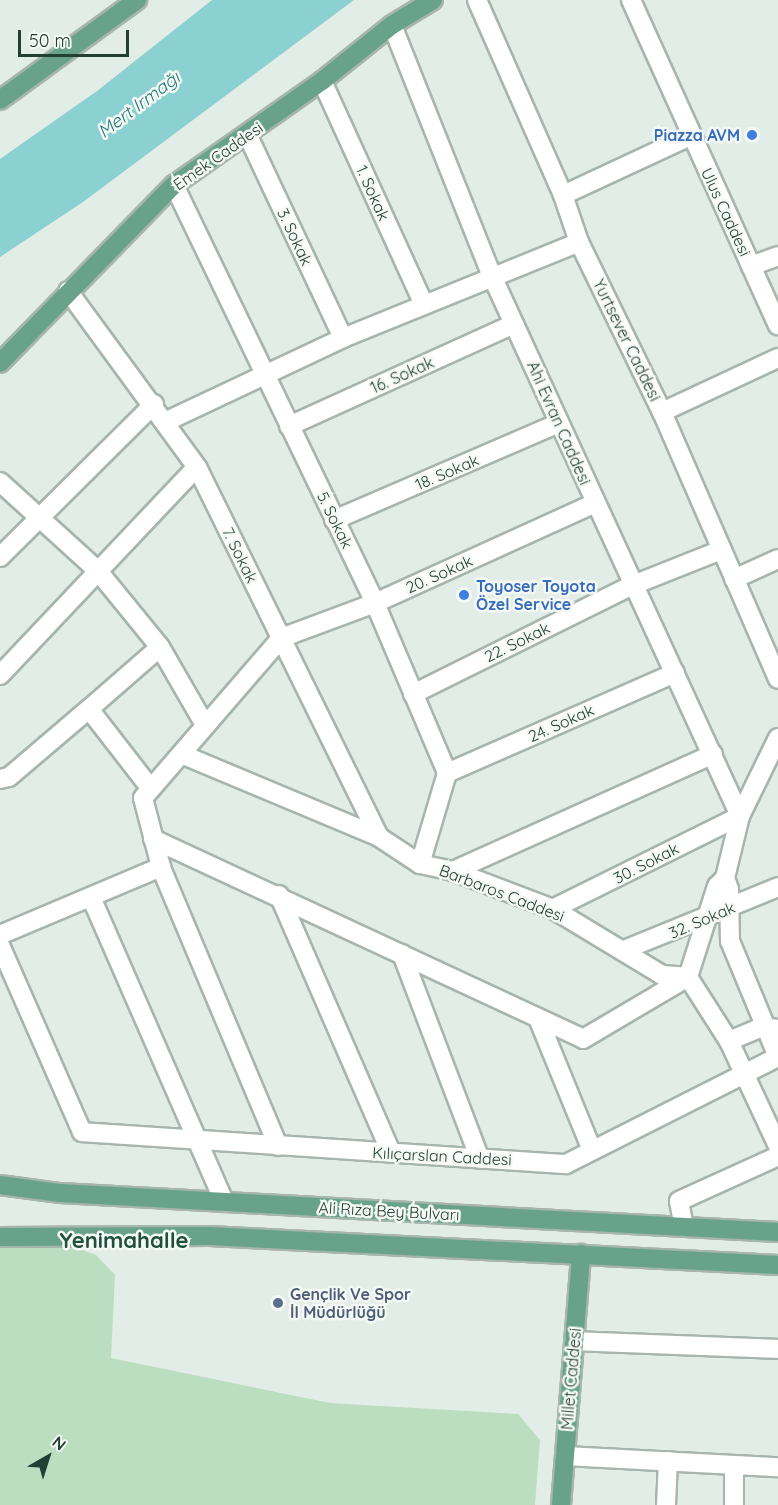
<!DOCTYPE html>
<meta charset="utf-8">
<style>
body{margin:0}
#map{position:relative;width:778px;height:1505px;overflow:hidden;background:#e3ede7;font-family:Quicksand,sans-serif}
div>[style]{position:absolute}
.green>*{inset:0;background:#bcdec0}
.water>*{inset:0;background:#8bd1d1}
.roads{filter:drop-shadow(2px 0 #a6b5ad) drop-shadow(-2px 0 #a6b5ad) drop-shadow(0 2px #a6b5ad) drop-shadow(0 -2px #a6b5ad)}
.minor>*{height:18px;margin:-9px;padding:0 9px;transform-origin:9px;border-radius:9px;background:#fff}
.major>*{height:18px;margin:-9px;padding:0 9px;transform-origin:9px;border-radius:9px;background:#68a28a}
.dots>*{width:16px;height:16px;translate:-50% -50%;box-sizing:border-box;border:3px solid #f4f9f6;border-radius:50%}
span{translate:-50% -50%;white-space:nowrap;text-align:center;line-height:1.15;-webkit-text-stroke:5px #f4f9f6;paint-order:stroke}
.shop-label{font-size:16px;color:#366cbe;font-weight:700}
.right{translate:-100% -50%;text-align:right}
.left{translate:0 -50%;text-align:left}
.street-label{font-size:16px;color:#233e33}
.service-label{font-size:16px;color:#4e5e75;font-weight:700}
.water-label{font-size:18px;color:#1d797a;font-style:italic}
.district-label{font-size:22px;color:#1e503d;font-weight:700}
.north{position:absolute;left:18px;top:1427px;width:60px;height:60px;-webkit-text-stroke:4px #f4f9f6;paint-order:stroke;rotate:39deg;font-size:16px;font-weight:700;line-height:24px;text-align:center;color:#233e33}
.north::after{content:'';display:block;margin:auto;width:21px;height:27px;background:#233e33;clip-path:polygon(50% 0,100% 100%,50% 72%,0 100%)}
.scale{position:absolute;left:18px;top:30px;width:111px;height:27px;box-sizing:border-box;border:3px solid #233e33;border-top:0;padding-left:8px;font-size:18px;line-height:21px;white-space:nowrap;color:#233e33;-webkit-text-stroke:4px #f4f9f6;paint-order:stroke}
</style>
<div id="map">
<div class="green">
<i style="clip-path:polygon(62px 1243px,96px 1255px,115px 1275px,111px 1358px,330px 1403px,518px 1414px,540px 1440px,535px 1505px,0 1505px,0 1246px)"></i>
</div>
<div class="water">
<i style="clip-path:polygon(212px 0,354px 0,83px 202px,0 257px,0 159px,97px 91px)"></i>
</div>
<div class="roads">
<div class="minor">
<i style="left:477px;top:0;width:213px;rotate:66.2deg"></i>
<i style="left:563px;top:195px;width:50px;rotate:71.2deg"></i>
<i style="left:579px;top:242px;width:189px;rotate:64deg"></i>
<i style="left:662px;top:412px;width:291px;rotate:66.5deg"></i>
<i style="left:631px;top:0;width:357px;rotate:65.7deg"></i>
<i style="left:392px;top:25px;width:270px;rotate:68.3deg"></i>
<i style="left:492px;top:276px;width:594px;rotate:65.33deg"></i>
<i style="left:740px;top:816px;width:209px;rotate:153.6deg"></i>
<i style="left:322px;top:81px;width:246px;rotate:65.5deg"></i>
<i style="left:248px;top:136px;width:223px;rotate:64.8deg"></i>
<i style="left:174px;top:185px;width:464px;rotate:64.3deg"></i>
<i style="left:375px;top:603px;width:185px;rotate:67deg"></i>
<i style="left:447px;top:773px;width:95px;rotate:106.5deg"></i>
<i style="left:563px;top:195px;width:140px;rotate:-24.9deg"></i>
<i style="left:751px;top:266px;width:29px;rotate:-20deg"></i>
<i style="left:68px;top:291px;width:218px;rotate:53.8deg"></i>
<i style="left:197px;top:467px;width:412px;rotate:63.8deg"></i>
<i style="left:662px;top:412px;width:128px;rotate:-25deg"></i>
<i style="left:167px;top:421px;width:195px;rotate:-25.2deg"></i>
<i style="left:343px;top:338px;width:255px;rotate:-22.1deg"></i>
<i style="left:289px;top:426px;width:247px;rotate:-24.4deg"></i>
<i style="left:0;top:482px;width:132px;rotate:42.2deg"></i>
<i style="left:98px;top:571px;width:98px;rotate:50.8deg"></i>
<i style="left:160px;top:647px;width:90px;rotate:60deg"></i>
<i style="left:334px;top:520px;width:245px;rotate:-23.3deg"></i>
<i style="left:0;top:557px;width:217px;rotate:-44.8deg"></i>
<i style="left:734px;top:579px;width:48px;rotate:-24.4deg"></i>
<i style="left:0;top:675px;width:286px;rotate:-46.6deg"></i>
<i style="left:413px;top:694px;width:246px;rotate:-26.4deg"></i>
<i style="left:633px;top:585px;width:95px;rotate:-21.7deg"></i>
<i style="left:89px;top:709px;width:94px;rotate:-41.1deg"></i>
<i style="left:778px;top:738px;width:87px;rotate:116deg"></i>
<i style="left:740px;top:816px;width:64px;rotate:103.6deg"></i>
<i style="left:725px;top:878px;width:12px;rotate:70deg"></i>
<i style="left:729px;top:889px;width:52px;rotate:88.9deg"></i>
<i style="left:730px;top:941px;width:126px;rotate:67.5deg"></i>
<i style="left:181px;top:754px;width:215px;rotate:22.7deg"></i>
<i style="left:379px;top:837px;width:49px;rotate:33.4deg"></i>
<i style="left:420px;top:864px;width:34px;rotate:12deg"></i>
<i style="left:453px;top:871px;width:107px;rotate:20.8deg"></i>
<i style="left:553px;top:909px;width:127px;rotate:31.2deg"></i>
<i style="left:662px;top:975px;width:26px;rotate:4deg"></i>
<i style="left:447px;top:773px;width:249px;rotate:-23.7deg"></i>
<i style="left:0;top:779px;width:9px;rotate:-13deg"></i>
<i style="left:9px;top:777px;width:105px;rotate:-40.4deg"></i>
<i style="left:89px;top:709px;width:101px;rotate:52.2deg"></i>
<i style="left:153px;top:839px;width:474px;rotate:24.9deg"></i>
<i style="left:583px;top:1039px;width:122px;rotate:-30.6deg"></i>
<i style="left:453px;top:871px;width:285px;rotate:-24.2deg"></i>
<i style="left:725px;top:878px;width:11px;rotate:135deg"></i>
<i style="left:717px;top:886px;width:96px;rotate:107.7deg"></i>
<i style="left:688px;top:977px;width:76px;rotate:57.4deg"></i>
<i style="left:729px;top:1041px;width:116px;rotate:65deg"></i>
<i style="left:279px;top:895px;width:281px;rotate:66.5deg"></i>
<i style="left:91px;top:897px;width:333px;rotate:66.4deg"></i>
<i style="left:0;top:935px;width:175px;rotate:-22.9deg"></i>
<i style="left:0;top:945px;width:204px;rotate:66.3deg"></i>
<i style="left:82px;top:1132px;width:485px;rotate:3.8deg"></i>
<i style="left:566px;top:1164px;width:237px;rotate:-26.8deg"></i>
<i style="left:624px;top:950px;width:166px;rotate:-22.2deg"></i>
<i style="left:402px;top:954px;width:219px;rotate:69.2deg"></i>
<i style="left:538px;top:1018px;width:143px;rotate:67.8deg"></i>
<i style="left:729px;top:1041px;width:36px;rotate:-23deg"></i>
<i style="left:762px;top:1027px;width:16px;rotate:7deg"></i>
<i style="left:278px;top:1146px;width:303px;rotate:-112.8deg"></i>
<i style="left:161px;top:867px;width:71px;rotate:-104.6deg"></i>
<i style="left:143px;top:798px;width:211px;rotate:-49.2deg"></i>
<i style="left:281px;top:638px;width:100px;rotate:-20.4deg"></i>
<i style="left:375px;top:603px;width:242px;rotate:-24.4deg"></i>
<i style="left:684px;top:1227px;width:26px;rotate:-101deg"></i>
<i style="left:679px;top:1201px;width:109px;rotate:-24.4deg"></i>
<i style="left:574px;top:1341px;width:204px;rotate:2.2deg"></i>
<i style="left:565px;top:1456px;width:213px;rotate:3deg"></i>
<i style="left:666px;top:1505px;width:44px;rotate:-87.4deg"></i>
<i style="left:734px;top:1505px;width:40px;rotate:-90deg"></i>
</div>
<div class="major">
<i style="left:0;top:100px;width:170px;rotate:-36.1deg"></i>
<i style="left:0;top:363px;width:249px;rotate:-45.7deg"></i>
<i style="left:174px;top:185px;width:181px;rotate:-35.1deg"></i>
<i style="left:322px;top:81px;width:90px;rotate:-38.7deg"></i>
<i style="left:392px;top:25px;width:48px;rotate:-31.4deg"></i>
<i style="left:0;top:1185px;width:61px;rotate:7.6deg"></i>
<i style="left:60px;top:1193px;width:719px;rotate:3.11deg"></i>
<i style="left:0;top:1237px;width:209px;rotate:-0.3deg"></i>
<i style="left:209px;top:1236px;width:570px;rotate:2.92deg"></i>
<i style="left:561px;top:1505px;width:252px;rotate:-85.4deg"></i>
</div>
</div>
<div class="dots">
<i style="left:752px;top:135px;background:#3f7fe0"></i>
<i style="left:464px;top:595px;background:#3f7fe0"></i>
<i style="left:278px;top:1303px;background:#5c6f8a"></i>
</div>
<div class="shop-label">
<span class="right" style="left:740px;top:135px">Piazza AVM</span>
<span class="left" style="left:476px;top:595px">Toyoser Toyota<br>Özel Service</span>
</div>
<div class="street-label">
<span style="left:218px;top:156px;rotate:-35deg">Emek Caddesi</span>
<span style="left:373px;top:193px;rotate:66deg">1. Sokak</span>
<span style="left:726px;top:212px;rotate:65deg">Ulus Caddesi</span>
<span style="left:295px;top:237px;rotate:65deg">3. Sokak</span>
<span style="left:627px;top:340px;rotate:64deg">Yurtsever Caddesi</span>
<span style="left:402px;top:375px;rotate:-24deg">16. Sokak</span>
<span style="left:559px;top:423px;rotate:66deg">Ahi Evran Caddesi</span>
<span style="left:447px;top:472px;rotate:-23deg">18. Sokak</span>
<span style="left:335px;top:520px;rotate:64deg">5. Sokak</span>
<span style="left:240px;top:555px;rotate:64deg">7. Sokak</span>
<span style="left:439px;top:574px;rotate:-24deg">20. Sokak</span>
<span style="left:517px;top:642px;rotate:-26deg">22. Sokak</span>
<span style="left:561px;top:723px;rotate:-24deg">24. Sokak</span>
<span style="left:646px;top:863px;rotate:-27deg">30. Sokak</span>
<span style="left:502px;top:893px;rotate:21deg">Barbaros Caddesi</span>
<span style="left:702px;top:920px;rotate:-23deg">32. Sokak</span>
<span style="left:442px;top:1156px;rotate:3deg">Kılıçarslan Caddesi</span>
<span style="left:389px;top:1211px;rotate:3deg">Ali Rıza Bey Bulvarı</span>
<span style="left:571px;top:1379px;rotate:-85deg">Millet Caddesi</span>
</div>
<div class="service-label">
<span class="left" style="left:290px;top:1303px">Gençlik Ve Spor<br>İl Müdürlüğü</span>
</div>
<div class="water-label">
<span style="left:139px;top:105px;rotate:-37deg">Mert Irmağı</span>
</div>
<div class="district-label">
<span style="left:124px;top:1241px">Yenimahalle</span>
</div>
<div class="north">N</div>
<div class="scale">50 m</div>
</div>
